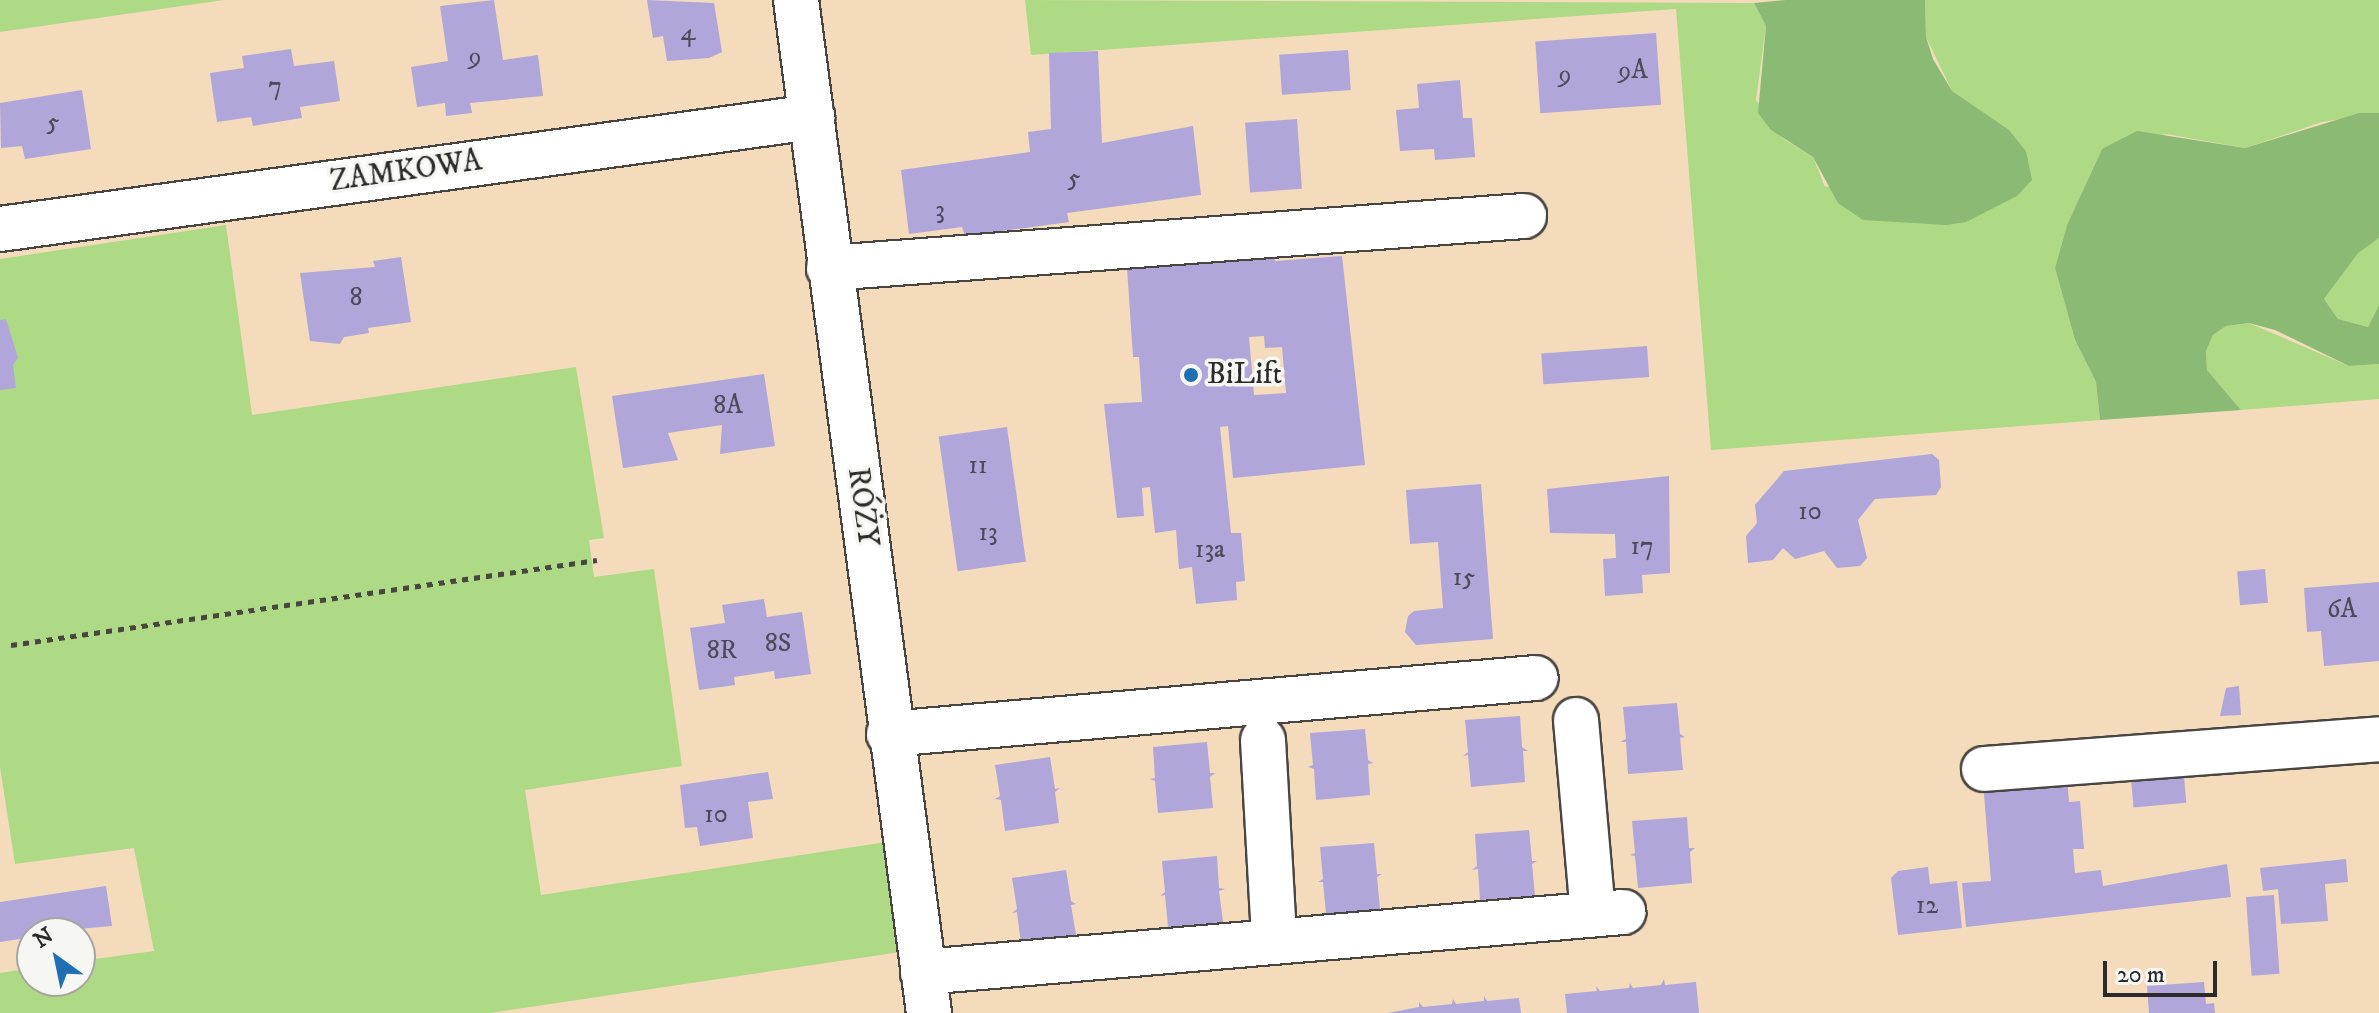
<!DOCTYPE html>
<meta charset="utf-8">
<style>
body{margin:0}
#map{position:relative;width:2379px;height:1013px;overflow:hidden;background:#f3dbbc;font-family:"IM FELL DW Pica",serif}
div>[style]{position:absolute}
.green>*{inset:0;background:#aeda86}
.forest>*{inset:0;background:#8aba73}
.building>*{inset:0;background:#b0a6d9;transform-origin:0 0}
.path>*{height:5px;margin-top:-2.5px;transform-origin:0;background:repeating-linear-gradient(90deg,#494541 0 6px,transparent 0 12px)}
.roads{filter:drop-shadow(2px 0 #494541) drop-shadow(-2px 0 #494541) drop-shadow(0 2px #494541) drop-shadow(0 -2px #494541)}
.minor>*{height:44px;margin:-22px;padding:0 22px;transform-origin:22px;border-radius:22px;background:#fff}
.dots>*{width:22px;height:22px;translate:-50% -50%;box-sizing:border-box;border:4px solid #f6f6f2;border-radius:50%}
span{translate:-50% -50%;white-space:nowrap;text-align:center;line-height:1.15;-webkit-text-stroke:7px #f6f6f2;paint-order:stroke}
.number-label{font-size:26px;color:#4c4a56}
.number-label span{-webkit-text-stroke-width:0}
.street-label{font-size:30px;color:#2b2b2b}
.poi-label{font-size:30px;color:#2b2b2b}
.left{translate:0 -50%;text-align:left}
.north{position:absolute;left:16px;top:917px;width:80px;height:80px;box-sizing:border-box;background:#f6f6f2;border:2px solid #a5a5a2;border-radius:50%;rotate:327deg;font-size:22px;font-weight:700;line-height:32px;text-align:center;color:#2b2b2b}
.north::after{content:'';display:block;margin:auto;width:28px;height:36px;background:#1f6fb2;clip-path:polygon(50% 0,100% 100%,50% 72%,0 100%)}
.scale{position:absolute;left:2103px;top:961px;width:114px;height:36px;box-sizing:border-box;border:4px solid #2b2b2b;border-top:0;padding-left:10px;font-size:24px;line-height:28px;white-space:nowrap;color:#2b2b2b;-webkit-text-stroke:6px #f6f6f2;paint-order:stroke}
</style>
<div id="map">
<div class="green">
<i style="clip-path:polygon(0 0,224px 0,0 32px)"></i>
<i style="clip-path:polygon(1025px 0,1754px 3px,1766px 26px,1756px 100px,1782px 138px,1813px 157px,1825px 187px,2026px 151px,2009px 131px,1952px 91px,1926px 37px,1925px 0,2379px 0,2379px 113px,2322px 122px,2245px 148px,2166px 134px,2102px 149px,2067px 225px,2055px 268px,2075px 340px,2096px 382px,2100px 420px,1711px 450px,1676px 9px,1031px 55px)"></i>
<i style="clip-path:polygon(226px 225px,252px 415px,576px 367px,604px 538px,589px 540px,594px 577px,654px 569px,682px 766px,525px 790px,541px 895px,893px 841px,907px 951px,490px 1013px,0 1013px,0 973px,32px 968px,32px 981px,80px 981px,80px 961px,154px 951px,134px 848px,15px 864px,0 767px,0 259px)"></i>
<i style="clip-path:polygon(2379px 238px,2379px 305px,2368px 327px,2338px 319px,2324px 299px,2358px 252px)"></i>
<i style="clip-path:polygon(2249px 323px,2349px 366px,2379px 364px,2379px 399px,2241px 410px,2207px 370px,2206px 351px,2213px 335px,2226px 326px)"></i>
</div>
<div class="forest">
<i style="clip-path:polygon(1786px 0,1925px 0,1926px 37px,1933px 59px,1952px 91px,2009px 130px,2026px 151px,2032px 180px,2017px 196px,1966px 222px,1946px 225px,1863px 220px,1838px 203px,1813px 157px,1771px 130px,1758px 113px,1766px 26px,1754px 3px)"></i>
<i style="clip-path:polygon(2359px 113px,2379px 113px,2379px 238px,2358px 253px,2324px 299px,2338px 319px,2368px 327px,2379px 305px,2379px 364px,2349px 366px,2275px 330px,2249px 323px,2226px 326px,2213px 335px,2206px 351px,2207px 370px,2241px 410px,2100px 420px,2096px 382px,2075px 340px,2055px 268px,2067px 225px,2102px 149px,2137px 131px,2245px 148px)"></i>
</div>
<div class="building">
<i style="clip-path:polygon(494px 0,503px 60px,538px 55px,543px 96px,470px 103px,472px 113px,446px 116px,445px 103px,417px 107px,411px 67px,448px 61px,440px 6px)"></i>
<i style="clip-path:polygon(647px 0,714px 3px,722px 52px,709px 58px,667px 61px,663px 36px,653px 38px)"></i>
<i style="left:1656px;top:33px;width:72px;height:121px;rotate:86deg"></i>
<i style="clip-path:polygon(291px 49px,294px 66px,334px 61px,340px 101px,300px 107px,302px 118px,253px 126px,251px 117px,217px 122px,210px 73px,244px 68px,242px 56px)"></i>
<i style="left:1348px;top:50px;width:40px;height:69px;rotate:86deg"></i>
<i style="clip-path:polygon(1098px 51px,1102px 143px,1193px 126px,1201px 195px,1067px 213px,1069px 222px,965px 236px,962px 227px,909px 234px,901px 170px,1030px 152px,1028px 132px,1051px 129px,1049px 53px)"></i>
<i style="clip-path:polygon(1460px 80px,1463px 118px,1472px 118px,1475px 157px,1435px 160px,1434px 149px,1400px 151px,1396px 110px,1419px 108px,1417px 84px)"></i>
<i style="clip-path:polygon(82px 90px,91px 149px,25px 159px,22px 146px,1px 148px,0 103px)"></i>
<i style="left:1297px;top:119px;width:70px;height:52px;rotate:86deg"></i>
<i style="clip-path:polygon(evenodd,1274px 248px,1275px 261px,1342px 256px,1365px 465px,1233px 478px,1228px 426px,1220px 427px,1231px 533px,1241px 533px,1245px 581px,1236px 582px,1237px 600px,1196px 604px,1192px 567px,1179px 569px,1176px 530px,1155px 533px,1150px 487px,1142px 488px,1144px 516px,1117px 518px,1104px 404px,1142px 402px,1139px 357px,1133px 357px,1127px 268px,1258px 259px,1257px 250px,1274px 248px,1264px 336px,1265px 348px,1282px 347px,1286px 393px,1254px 395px,1249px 337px,1264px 336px)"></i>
<i style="clip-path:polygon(401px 257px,411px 322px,368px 328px,369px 333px,344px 337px,340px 344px,310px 341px,300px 273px,375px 267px,373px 261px)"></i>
<i style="clip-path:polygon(6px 319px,18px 358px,13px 365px,16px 388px,0 390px,0 320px)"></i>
<i style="left:1647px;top:346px;width:31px;height:106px;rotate:86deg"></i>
<i style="clip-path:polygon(764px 374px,775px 446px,720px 454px,722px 425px,674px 432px,668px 433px,678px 460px,623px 468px,612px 396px)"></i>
<i style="left:1007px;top:427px;width:136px;height:69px;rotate:82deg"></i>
<i style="clip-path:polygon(1932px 454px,1939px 460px,1941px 487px,1936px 495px,1875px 499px,1858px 520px,1867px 558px,1860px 566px,1837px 568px,1824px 551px,1795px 559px,1783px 548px,1773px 560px,1748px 563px,1746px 536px,1757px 523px,1755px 505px,1784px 471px)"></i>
<i style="clip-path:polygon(1669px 476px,1670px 573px,1642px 575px,1643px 593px,1605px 596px,1603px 559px,1616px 558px,1615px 534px,1550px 533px,1547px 489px)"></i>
<i style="clip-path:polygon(1481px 484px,1493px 639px,1416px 645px,1405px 632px,1408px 616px,1414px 611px,1443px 608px,1438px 542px,1410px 544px,1406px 490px)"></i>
<i style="left:2265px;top:569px;width:34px;height:28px;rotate:85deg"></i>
<i style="clip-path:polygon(2379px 582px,2379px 661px,2324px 666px,2321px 631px,2307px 632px,2304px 588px)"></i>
<i style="clip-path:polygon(764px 599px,767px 617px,802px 612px,811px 674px,775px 679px,774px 671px,734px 677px,735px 685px,699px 690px,690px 628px,725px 623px,722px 605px)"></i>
<i style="clip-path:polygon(2239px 686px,2241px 715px,2220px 716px,2226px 688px)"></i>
<i style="clip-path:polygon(1677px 703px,1680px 734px,1685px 737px,1680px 738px,1683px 770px,1628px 774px,1626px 742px,1620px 742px,1626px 739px,1623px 707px)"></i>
<i style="clip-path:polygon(1520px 716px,1522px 747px,1528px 751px,1523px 751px,1525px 782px,1471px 787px,1468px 755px,1463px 756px,1468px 752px,1465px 720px)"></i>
<i style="clip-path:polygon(1365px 729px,1368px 760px,1373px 763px,1368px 764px,1370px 795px,1316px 800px,1314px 769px,1308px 767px,1313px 765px,1310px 733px)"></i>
<i style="clip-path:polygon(1207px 742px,1210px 773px,1215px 773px,1210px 777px,1213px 808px,1158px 813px,1155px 781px,1150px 779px,1155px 778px,1153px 747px)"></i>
<i style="clip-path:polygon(1050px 757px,1055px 789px,1060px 788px,1055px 792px,1059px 823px,1005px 831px,1001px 800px,995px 799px,1000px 796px,995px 765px)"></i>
<i style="left:2183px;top:765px;width:38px;height:53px;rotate:85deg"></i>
<i style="clip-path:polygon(768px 772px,773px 799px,748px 802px,753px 838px,700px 846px,697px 827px,685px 828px,680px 785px)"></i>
<i style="clip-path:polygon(2067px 776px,2069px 802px,2080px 801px,2084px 849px,2073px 849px,2075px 873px,2101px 870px,2103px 886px,2227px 864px,2231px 897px,1966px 927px,1962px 883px,1991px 881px,1983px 782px)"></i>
<i style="clip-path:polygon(1687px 817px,1689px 848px,1695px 848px,1690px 852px,1692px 883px,1638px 888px,1635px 856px,1630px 855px,1635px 853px,1632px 821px)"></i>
<i style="clip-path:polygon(1529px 830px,1532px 861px,1537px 861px,1532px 864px,1535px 896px,1480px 900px,1478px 869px,1472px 870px,1477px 866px,1475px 834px)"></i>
<i style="clip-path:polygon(1374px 843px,1377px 874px,1382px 874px,1377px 877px,1380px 909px,1326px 914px,1323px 882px,1318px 882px,1323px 879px,1320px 847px)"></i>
<i style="clip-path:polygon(1217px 856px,1219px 888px,1225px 889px,1219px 891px,1223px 922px,1168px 927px,1165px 895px,1160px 896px,1165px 892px,1162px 861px)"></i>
<i style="clip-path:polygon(2346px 859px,2348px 882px,2325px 884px,2328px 921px,2281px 924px,2278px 889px,2263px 891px,2260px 868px)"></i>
<i style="clip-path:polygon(1928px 867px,1930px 884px,1957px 881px,1962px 928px,1898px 935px,1891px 878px,1898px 871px)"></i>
<i style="clip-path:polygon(1066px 870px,1071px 901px,1076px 904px,1071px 905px,1076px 935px,1021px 944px,1017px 912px,1012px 913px,1017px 909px,1012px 878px)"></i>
<i style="clip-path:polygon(106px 886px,112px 926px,32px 933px,32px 937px,0 942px,0 902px)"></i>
<i style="left:2274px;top:895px;width:79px;height:28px;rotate:86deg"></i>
<i style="clip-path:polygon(1664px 979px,1665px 985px,1696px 982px,1699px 1013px,1567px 1013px,1565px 994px,1597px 991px,1596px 986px,1600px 991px,1629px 988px,1630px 983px,1633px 988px,1661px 985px)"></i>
<i style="clip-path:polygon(2204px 982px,2206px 1004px,2214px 1003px,2215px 1013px,2149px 1013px,2147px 986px)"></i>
<i style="clip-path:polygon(1484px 996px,1487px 1001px,1519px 998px,1521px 1013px,1388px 1013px,1419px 1007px,1419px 1002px,1423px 1007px,1452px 1004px,1453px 999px,1456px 1004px,1484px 1001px)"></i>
</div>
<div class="path">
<i style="left:11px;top:645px;width:592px;rotate:-8.25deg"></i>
</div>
<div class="roads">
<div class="minor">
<i style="left:796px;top:0;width:1022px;rotate:82.52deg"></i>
<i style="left:0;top:229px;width:820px;rotate:-7.85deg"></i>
<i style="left:829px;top:268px;width:697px;rotate:-4.28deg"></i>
<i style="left:1576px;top:720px;width:195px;rotate:85deg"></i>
<i style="left:889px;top:734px;width:649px;rotate:-4.95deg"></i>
<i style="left:1263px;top:740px;width:198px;rotate:86.8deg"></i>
<i style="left:1984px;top:769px;width:396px;rotate:-4.3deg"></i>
<i style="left:923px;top:972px;width:703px;rotate:-4.9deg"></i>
</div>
</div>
<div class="dots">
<i style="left:1191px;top:375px;background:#1f6fb2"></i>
</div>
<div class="number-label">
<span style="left:688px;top:33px">4</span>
<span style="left:475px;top:57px">9</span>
<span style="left:1633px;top:71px">9A</span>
<span style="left:1565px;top:75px">9</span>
<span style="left:275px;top:87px">7</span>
<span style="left:53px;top:123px">5</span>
<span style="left:1074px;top:179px">5</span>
<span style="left:940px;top:211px">3</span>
<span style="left:356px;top:298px">8</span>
<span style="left:728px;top:406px">8A</span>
<span style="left:978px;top:466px">11</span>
<span style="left:1810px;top:512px">10</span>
<span style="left:988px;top:533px">13</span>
<span style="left:1642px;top:547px">17</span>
<span style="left:1210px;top:550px">13a</span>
<span style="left:1464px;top:578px">15</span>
<span style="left:2342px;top:610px">6A</span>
<span style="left:778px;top:644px">8S</span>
<span style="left:722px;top:651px">8R</span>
<span style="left:716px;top:815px">10</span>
<span style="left:1927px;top:906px">12</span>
</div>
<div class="street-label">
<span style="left:406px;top:172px;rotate:-8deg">ZAMKOWA</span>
<span style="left:862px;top:507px;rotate:82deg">RÓŻY</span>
</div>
<div class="poi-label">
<span class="left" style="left:1207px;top:375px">BiLift</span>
</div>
<div class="north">N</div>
<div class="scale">20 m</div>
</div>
